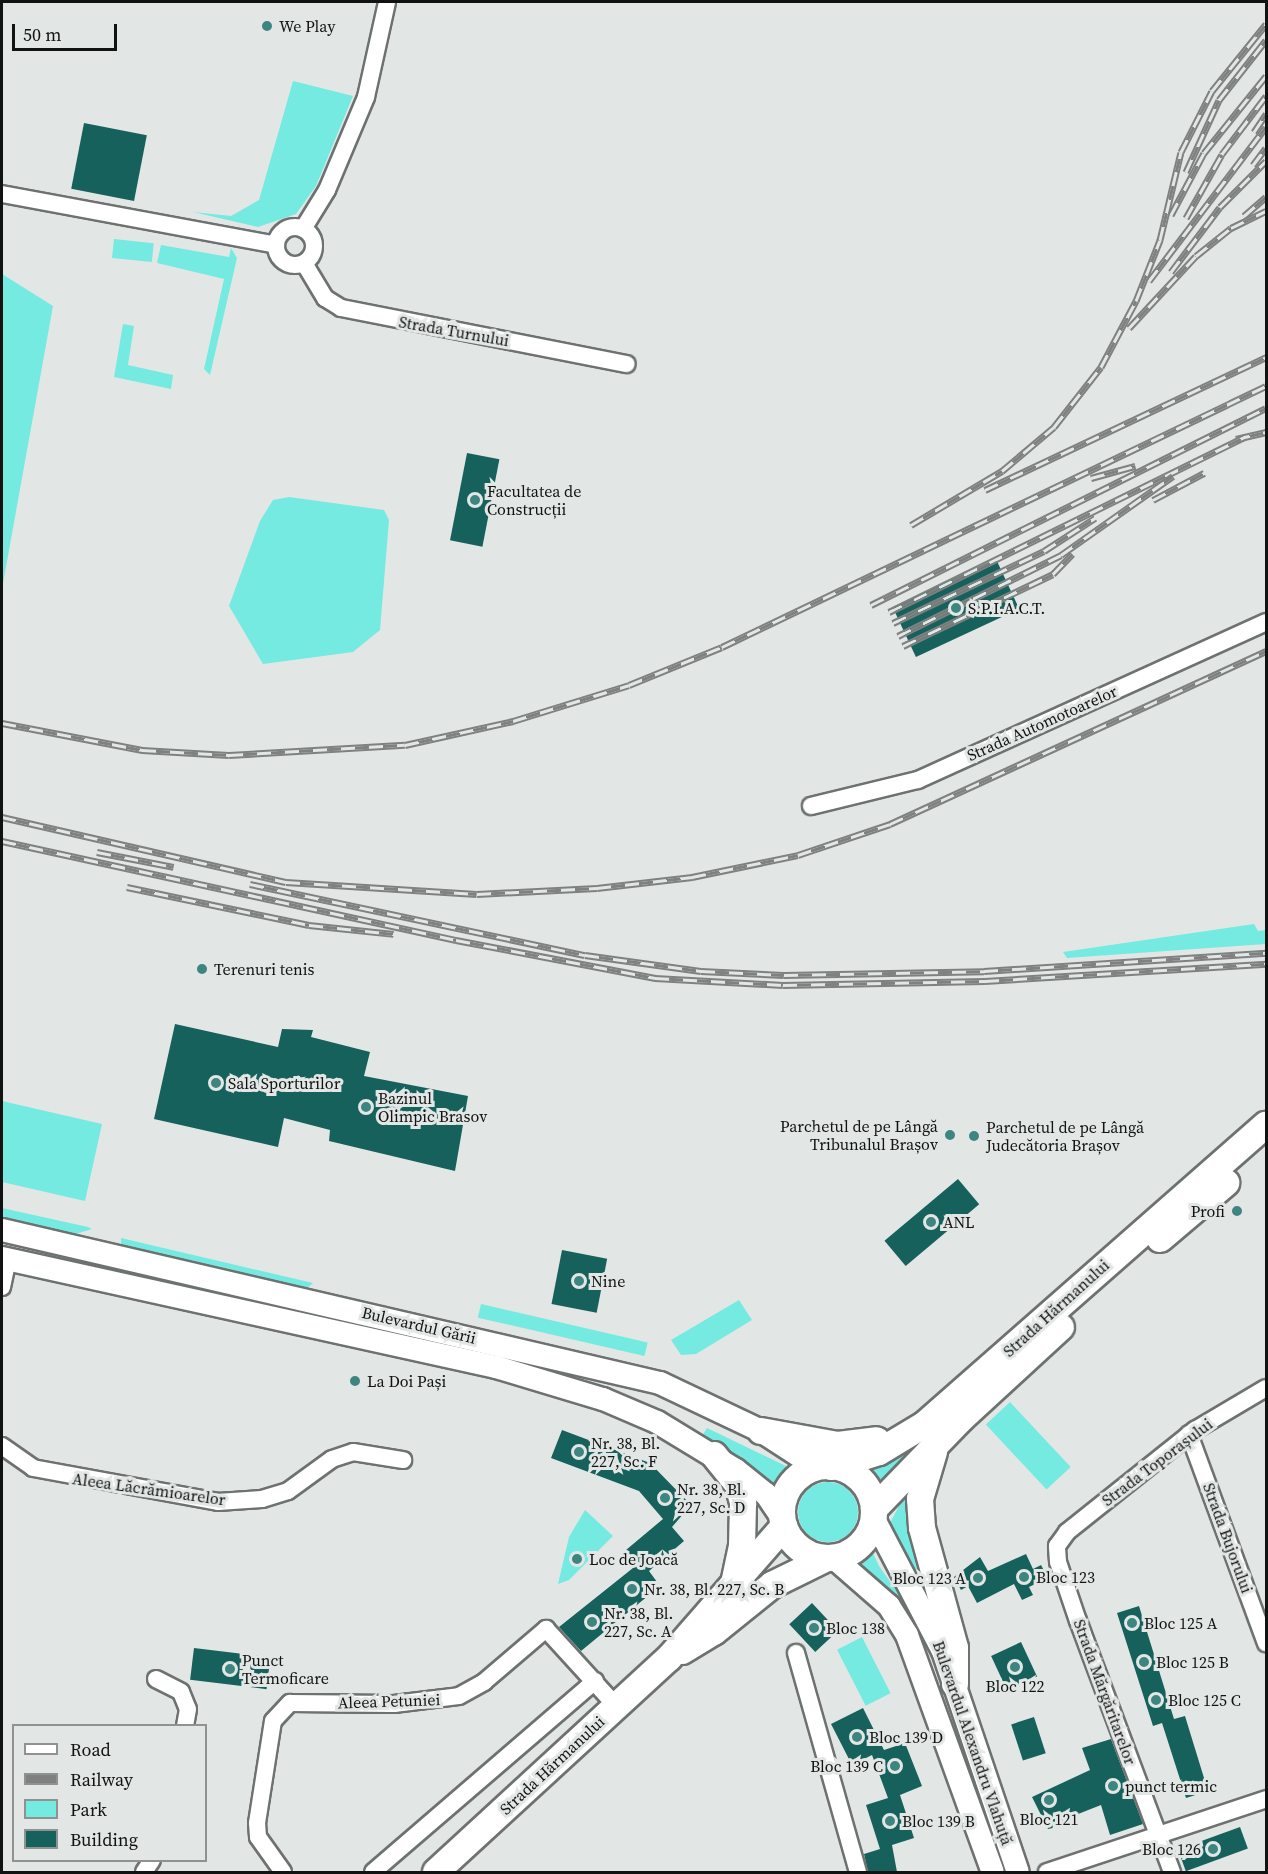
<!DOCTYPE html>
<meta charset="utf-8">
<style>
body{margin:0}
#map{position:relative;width:1268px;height:1874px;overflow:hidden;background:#e2e7e6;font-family:"Source Serif 4",serif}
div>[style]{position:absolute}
.green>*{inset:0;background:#74eae1;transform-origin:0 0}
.round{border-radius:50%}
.building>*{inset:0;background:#17615c;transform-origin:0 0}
.roads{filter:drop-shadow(2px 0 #6d7271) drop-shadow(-2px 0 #6d7271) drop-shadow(0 2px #6d7271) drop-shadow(0 -2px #6d7271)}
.minor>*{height:16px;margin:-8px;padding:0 8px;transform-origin:8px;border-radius:8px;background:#fff}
.minor>.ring{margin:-8px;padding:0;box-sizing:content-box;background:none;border:16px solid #fff;border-radius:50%}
.secondary>*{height:22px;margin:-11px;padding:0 11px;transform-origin:11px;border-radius:11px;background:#fff}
.primary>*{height:26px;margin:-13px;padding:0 13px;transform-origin:13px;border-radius:13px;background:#fff}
.primary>.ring{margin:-13px;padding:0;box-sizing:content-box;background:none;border:26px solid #fff;border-radius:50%}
.rail>*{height:7px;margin-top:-3.5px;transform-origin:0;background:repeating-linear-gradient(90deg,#e2e7e6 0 14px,#7e8180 0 28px);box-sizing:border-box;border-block:2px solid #7e8180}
.dots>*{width:16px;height:16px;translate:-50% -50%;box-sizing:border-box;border:3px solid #e2e7e6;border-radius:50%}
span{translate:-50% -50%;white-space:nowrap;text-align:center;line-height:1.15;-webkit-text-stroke:6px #e2e7e6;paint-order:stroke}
.poi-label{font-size:16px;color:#111312}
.left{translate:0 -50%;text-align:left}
.right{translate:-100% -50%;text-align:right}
.street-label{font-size:16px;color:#111312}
.frame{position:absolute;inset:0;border:3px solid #111312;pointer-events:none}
.legend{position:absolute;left:12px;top:1724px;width:195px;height:138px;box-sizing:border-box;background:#e2e7e6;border:2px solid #8e9291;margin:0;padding:8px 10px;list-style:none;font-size:18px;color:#111312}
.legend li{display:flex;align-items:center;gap:12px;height:30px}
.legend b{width:30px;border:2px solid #8e9291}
.scale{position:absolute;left:12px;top:24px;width:105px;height:27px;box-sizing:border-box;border:3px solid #111312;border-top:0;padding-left:8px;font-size:18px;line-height:21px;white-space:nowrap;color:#111312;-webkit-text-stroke:4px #e2e7e6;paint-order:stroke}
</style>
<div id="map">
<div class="green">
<i style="clip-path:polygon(293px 81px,353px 96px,316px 186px,296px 214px,258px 227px,193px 212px,231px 216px,259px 200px)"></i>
<i style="left:114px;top:239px;width:40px;height:19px;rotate:6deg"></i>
<i style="clip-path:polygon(161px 245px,229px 257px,231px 248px,237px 258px,210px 375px,204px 369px,224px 279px,157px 263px)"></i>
<i style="clip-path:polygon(2px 274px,53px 306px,2px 589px)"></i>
<i style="clip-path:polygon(123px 324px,134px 326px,128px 365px,173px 375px,171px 389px,114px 377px)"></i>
<i style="clip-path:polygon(289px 497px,384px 510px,389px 520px,380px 630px,353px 652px,263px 664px,229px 606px,260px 521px,273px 500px)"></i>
<i style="clip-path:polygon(1254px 924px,1258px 931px,1266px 930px,1266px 944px,1067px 958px,1063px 952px)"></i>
<i style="clip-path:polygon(2px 1101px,102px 1124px,85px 1201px,2px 1182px)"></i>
<i style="clip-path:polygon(2px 1208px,88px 1227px,92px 1229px,69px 1236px,2px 1222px)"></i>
<i style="clip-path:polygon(121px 1238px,313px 1283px,305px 1290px,121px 1245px)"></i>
<i style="clip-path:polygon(739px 1300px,752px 1320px,696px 1354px,681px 1355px,671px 1340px)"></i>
<i style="left:481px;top:1304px;width:171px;height:14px;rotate:13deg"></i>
<i style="left:1010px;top:1402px;width:89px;height:33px;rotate:47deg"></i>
<i style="clip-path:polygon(944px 1421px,884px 1485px,871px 1469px)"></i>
<i style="clip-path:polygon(707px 1428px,788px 1467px,774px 1489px,702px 1436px)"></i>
<i class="round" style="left:798px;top:1482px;width:60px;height:60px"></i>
<i style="clip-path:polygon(910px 1485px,929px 1586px,907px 1562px,890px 1523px)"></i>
<i style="clip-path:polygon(585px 1510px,613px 1536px,569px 1580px,558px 1584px,569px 1537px)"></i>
<i style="clip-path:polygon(873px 1553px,879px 1566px,922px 1627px,918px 1630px,894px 1594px,859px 1564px)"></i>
<i style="left:862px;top:1637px;width:63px;height:28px;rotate:63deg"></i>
</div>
<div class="building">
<i style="left:84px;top:123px;width:64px;height:67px;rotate:11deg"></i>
<i style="left:467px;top:453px;width:33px;height:89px;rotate:11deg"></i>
<i style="left:996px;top:559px;width:55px;height:114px;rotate:65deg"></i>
<i style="clip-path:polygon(175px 1024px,278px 1047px,282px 1029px,313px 1030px,311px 1037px,370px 1052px,364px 1076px,468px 1096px,455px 1171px,329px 1141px,330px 1130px,284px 1118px,278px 1147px,154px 1119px)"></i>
<i style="left:958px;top:1179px;width:33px;height:96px;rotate:50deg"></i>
<i style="left:562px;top:1250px;width:46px;height:55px;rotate:11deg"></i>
<i style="clip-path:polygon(562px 1430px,650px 1463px,691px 1505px,672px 1527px,684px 1541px,649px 1571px,660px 1586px,581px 1651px,559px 1627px,638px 1564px,626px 1550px,663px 1519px,639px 1491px,551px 1458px)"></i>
<i style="clip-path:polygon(1026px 1554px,1033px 1569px,1041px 1565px,1048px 1578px,1029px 1587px,1033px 1595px,1022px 1600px,1014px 1584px,977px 1603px,968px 1586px,961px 1590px,954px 1577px,980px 1557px,988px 1571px)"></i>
<i style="left:812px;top:1603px;width:38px;height:31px;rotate:47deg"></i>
<i style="clip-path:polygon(1139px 1606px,1174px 1719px,1185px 1716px,1208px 1791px,1186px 1798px,1162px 1723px,1153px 1726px,1117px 1613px)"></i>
<i style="left:1021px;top:1642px;width:38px;height:33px;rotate:65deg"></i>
<i style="left:194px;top:1648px;width:77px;height:32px;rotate:7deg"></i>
<i style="clip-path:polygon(863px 1708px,884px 1750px,905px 1743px,922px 1786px,900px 1795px,914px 1838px,892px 1845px,897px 1872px,868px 1872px,864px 1854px,880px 1849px,866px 1805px,888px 1798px,872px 1755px,852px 1765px,831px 1724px)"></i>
<i style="left:1034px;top:1717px;width:38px;height:24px;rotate:72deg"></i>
<i style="clip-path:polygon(1111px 1739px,1143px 1824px,1110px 1835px,1101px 1805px,1073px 1816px,1076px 1823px,1048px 1829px,1032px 1797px,1090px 1770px,1082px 1748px)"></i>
<i style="left:1240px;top:1827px;width:23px;height:66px;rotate:70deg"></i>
</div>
<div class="roads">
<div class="minor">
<i style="left:2px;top:194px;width:279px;rotate:10.5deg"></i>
<i class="ring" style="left:276px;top:227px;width:22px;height:22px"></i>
<i style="left:303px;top:229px;width:46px;rotate:-58.4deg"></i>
<i style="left:327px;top:190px;width:101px;rotate:-67.2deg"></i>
<i style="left:366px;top:97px;width:97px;rotate:-77.5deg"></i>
<i style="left:304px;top:263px;width:41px;rotate:59deg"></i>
<i style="left:325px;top:298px;width:19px;rotate:32deg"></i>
<i style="left:341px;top:308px;width:291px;rotate:11.1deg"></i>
<i style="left:811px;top:806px;width:110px;rotate:-13.7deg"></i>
<i style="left:918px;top:780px;width:382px;rotate:-24.4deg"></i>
<i style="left:2px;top:1287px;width:29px;rotate:-78deg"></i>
<i style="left:1189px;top:1434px;width:223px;rotate:69.8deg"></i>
<i style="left:2px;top:1446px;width:38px;rotate:35deg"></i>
<i style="left:33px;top:1468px;width:188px;rotate:10.4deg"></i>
<i style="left:218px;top:1502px;width:44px;rotate:-3.9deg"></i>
<i style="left:262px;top:1499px;width:27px;rotate:-17deg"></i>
<i style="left:288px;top:1491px;width:54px;rotate:-36deg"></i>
<i style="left:332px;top:1459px;width:22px;rotate:-18deg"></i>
<i style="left:353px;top:1452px;width:51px;rotate:9.1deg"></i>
<i style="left:796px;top:1653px;width:228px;rotate:74.2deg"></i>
<i style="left:156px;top:1679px;width:28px;rotate:27deg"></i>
<i style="left:181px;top:1692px;width:18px;rotate:68deg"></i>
<i style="left:188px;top:1709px;width:17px;rotate:100deg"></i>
<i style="left:144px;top:1872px;width:14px;rotate:-56deg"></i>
<i style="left:283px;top:1872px;width:43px;rotate:-125.5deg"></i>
<i style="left:258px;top:1837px;width:14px;rotate:-94deg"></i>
<i style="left:257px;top:1823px;width:103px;rotate:-81.1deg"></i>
<i style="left:273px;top:1721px;width:25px;rotate:-47deg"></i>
<i style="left:290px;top:1703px;width:104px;rotate:0.6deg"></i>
<i style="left:394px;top:1704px;width:65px;rotate:-7deg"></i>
<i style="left:459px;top:1696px;width:29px;rotate:-29deg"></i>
<i style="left:484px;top:1682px;width:82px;rotate:-40.5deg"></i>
<i style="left:546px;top:1629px;width:104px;rotate:47.7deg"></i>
<i style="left:373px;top:1872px;width:293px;rotate:-40.7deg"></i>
<i style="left:1047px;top:1872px;width:231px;rotate:-18.4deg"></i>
<i style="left:1172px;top:1872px;width:268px;rotate:-110.5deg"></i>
<i style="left:1078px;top:1621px;width:62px;rotate:-108.7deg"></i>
<i style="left:1058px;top:1562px;width:16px;rotate:-94deg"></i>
<i style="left:1057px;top:1546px;width:17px;rotate:-54deg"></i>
<i style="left:1067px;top:1532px;width:164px;rotate:-38.6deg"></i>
<i style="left:1195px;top:1430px;width:82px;rotate:-30.6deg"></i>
</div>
<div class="secondary">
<i style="left:2px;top:1230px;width:676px;rotate:13.09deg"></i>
<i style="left:660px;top:1383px;width:112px;rotate:25.4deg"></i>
<i style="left:761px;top:1431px;width:68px;rotate:33deg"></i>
<i style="left:2px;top:1258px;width:506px;rotate:12.44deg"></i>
<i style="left:496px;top:1367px;width:112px;rotate:16.7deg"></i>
<i style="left:603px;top:1399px;width:59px;rotate:23.1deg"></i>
<i style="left:657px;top:1422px;width:92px;rotate:31.3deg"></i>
<i style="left:736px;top:1470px;width:38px;rotate:39deg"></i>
<i style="left:766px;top:1494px;width:29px;rotate:56deg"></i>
<i style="left:874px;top:1519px;width:149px;rotate:62.4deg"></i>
<i style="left:943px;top:1651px;width:233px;rotate:71.3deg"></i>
<i style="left:834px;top:1558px;width:73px;rotate:41.1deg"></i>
<i style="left:889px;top:1606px;width:34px;rotate:58deg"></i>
<i style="left:907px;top:1635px;width:252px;rotate:70.1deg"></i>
</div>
<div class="primary">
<i style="left:1160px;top:1239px;width:87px;rotate:-40.3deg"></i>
<i style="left:761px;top:1431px;width:78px;rotate:10.3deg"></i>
<i style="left:838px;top:1445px;width:39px;rotate:-7deg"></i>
<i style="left:934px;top:1452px;width:49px;rotate:106.6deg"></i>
<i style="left:920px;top:1499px;width:29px;rotate:86deg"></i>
<i style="left:922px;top:1528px;width:124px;rotate:74.6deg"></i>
<i style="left:955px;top:1648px;width:36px;rotate:90deg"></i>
<i style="left:714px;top:1455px;width:38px;rotate:51deg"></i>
<i style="left:738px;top:1485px;width:19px;rotate:74deg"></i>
<i style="left:743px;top:1503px;width:43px;rotate:91.3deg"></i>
<i style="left:742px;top:1546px;width:40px;rotate:102deg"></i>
<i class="ring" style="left:782px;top:1466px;width:66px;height:66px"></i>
<i style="left:831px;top:1467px;width:50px;rotate:-17.4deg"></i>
<i style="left:879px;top:1452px;width:52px;rotate:-31deg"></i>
<i style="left:924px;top:1425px;width:455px;rotate:-41.3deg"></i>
<i style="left:874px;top:1509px;width:124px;rotate:-46deg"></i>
<i style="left:960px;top:1420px;width:137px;rotate:-42.6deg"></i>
<i style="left:682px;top:1651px;width:37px;rotate:-31deg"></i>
<i style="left:714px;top:1632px;width:75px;rotate:-39deg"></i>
<i style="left:772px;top:1585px;width:61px;rotate:-26.1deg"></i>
<i style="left:436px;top:1872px;width:316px;rotate:-42.6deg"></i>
<i style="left:669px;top:1658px;width:175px;rotate:-48.9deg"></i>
</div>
</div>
<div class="rail">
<i style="left:1254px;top:132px;width:22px;rotate:-56deg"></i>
<i style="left:1253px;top:165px;width:21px;rotate:-53deg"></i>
<i style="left:1186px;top:172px;width:79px;rotate:-65.4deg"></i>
<i style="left:1219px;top:100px;width:76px;rotate:-51.9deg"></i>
<i style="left:1171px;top:215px;width:70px;rotate:-62deg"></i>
<i style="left:1204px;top:153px;width:99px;rotate:-51.2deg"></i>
<i style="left:1244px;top:216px;width:29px;rotate:-41deg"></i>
<i style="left:1186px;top:218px;width:73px;rotate:-60.6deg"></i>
<i style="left:1222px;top:154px;width:73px;rotate:-52.8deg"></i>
<i style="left:1171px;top:272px;width:81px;rotate:-53deg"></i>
<i style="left:1220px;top:207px;width:65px;rotate:-45deg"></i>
<i style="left:1149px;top:281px;width:193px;rotate:-52.8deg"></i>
<i style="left:1129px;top:328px;width:98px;rotate:-47.1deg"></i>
<i style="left:1196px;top:256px;width:45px;rotate:-38.7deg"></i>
<i style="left:1231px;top:228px;width:39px;rotate:-26deg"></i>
<i style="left:1236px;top:439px;width:31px;rotate:-13deg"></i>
<i style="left:1091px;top:478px;width:46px;rotate:-15.3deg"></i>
<i style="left:985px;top:490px;width:311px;rotate:-25.3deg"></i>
<i style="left:1153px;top:500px;width:58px;rotate:-27.9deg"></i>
<i style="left:911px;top:525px;width:106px;rotate:-30.7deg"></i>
<i style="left:1002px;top:471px;width:68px;rotate:-40.2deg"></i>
<i style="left:1054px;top:427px;width:76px;rotate:-51.9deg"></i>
<i style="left:1101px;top:367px;width:75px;rotate:-62.1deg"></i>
<i style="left:1136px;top:301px;width:66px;rotate:-68.5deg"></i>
<i style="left:1160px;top:240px;width:90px;rotate:-76.6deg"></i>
<i style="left:1181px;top:152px;width:68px;rotate:-63.1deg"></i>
<i style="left:1212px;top:91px;width:86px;rotate:-51.1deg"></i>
<i style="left:871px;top:605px;width:441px;rotate:-26.5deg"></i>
<i style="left:889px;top:612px;width:396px;rotate:-26.2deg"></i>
<i style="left:893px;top:623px;width:167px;rotate:-25.5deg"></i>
<i style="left:1044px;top:551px;width:61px;rotate:-32.9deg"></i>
<i style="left:898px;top:636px;width:182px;rotate:-26.4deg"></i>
<i style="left:1061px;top:555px;width:137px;rotate:-35.2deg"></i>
<i style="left:903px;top:646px;width:166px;rotate:-25.6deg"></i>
<i style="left:1053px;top:574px;width:28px;rotate:-46deg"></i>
<i style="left:2px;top:723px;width:143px;rotate:10.9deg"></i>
<i style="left:142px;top:750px;width:87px;rotate:3.3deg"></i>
<i style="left:229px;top:755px;width:176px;rotate:-3.3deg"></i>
<i style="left:405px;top:745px;width:111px;rotate:-12.5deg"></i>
<i style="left:513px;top:721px;width:121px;rotate:-17.2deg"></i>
<i style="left:629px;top:685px;width:100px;rotate:-22.2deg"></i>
<i style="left:722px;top:647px;width:603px;rotate:-25.63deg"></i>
<i style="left:2px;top:817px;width:291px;rotate:12.9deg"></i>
<i style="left:286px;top:882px;width:191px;rotate:3.6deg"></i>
<i style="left:477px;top:894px;width:120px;rotate:-2.9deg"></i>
<i style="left:597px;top:888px;width:96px;rotate:-6.6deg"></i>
<i style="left:692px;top:877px;width:108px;rotate:-11.7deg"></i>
<i style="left:798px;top:855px;width:97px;rotate:-18.6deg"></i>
<i style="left:890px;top:824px;width:414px;rotate:-24.7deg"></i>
<i style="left:2px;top:841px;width:465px;rotate:12.3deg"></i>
<i style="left:456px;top:940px;width:203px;rotate:10.8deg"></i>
<i style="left:655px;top:978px;width:128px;rotate:3.1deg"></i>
<i style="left:783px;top:985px;width:202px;rotate:-1.1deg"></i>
<i style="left:985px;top:981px;width:282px;rotate:-3.5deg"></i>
<i style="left:97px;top:852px;width:78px;rotate:11deg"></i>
<i style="left:250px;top:884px;width:342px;rotate:12deg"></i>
<i style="left:585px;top:955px;width:117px;rotate:7.9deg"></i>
<i style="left:701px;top:971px;width:83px;rotate:2.8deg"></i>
<i style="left:784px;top:975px;width:200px;rotate:-1.1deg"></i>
<i style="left:984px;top:971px;width:283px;rotate:-3.7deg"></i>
<i style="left:127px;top:887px;width:186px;rotate:11.8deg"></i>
<i style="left:309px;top:925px;width:85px;rotate:6deg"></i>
</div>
<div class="dots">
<i style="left:267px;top:26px;background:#3e8580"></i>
<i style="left:475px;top:500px;background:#3e8580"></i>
<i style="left:956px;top:608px;background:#3e8580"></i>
<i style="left:202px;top:969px;background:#3e8580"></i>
<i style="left:216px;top:1083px;background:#3e8580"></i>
<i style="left:366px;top:1107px;background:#3e8580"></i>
<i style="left:950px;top:1135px;background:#3e8580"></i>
<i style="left:974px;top:1136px;background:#3e8580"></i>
<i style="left:1237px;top:1211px;background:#3e8580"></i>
<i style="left:931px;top:1222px;background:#3e8580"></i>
<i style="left:579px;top:1281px;background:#3e8580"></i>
<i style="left:355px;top:1381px;background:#3e8580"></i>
<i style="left:579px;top:1452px;background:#3e8580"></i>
<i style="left:665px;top:1498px;background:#3e8580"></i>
<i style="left:577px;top:1559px;background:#3e8580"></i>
<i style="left:1024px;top:1577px;background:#3e8580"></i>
<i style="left:978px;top:1578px;background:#3e8580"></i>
<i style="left:632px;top:1589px;background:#3e8580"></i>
<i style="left:592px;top:1622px;background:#3e8580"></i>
<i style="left:1132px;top:1623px;background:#3e8580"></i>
<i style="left:814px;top:1628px;background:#3e8580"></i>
<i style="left:1144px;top:1662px;background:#3e8580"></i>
<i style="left:1015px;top:1667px;background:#3e8580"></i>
<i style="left:230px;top:1669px;background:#3e8580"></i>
<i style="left:1156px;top:1700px;background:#3e8580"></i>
<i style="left:857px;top:1737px;background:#3e8580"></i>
<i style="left:895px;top:1766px;background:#3e8580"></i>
<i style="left:1113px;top:1786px;background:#3e8580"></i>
<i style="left:1049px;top:1800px;background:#3e8580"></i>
<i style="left:890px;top:1821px;background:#3e8580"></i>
<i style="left:1213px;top:1849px;background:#3e8580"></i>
</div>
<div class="poi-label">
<span class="left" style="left:279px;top:26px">We Play</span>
<span class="left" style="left:487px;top:500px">Facultatea de<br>Construcții</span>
<span class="left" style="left:968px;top:608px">S.P.I.A.C.T.</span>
<span class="left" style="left:214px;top:969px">Terenuri tenis</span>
<span class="left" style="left:228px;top:1083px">Sala Sporturilor</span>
<span class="left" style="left:378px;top:1107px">Bazinul<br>Olimpic Brasov</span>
<span class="right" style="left:938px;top:1135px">Parchetul de pe Lângă<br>Tribunalul Brașov</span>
<span class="left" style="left:986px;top:1136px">Parchetul de pe Lângă<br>Judecătoria Brașov</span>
<span class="right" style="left:1225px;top:1211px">Profi</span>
<span class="left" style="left:943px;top:1222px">ANL</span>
<span class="left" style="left:591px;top:1281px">Nine</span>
<span class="left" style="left:367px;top:1381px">La Doi Pași</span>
<span class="left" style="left:591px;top:1452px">Nr. 38, Bl.<br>227, Sc. F</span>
<span class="left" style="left:677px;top:1498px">Nr. 38, Bl.<br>227, Sc. D</span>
<span class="left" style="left:589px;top:1559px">Loc de Joacă</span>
<span class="left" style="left:1036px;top:1577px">Bloc 123</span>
<span class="right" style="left:966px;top:1578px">Bloc 123 A</span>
<span class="left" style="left:644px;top:1589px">Nr. 38, Bl. 227, Sc. B</span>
<span class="left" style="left:604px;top:1622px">Nr. 38, Bl.<br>227, Sc. A</span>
<span class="left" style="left:1144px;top:1623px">Bloc 125 A</span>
<span class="left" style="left:826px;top:1628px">Bloc 138</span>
<span class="left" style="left:242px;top:1669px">Punct<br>Termoficare</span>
<span class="left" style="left:1156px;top:1662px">Bloc 125 B</span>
<span style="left:1015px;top:1686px">Bloc 122</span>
<span class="left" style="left:1168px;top:1700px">Bloc 125 C</span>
<span class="left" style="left:869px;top:1737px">Bloc 139 D</span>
<span class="right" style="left:883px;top:1766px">Bloc 139 C</span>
<span class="left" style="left:1125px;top:1786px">punct termic</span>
<span style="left:1049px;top:1819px">Bloc 121</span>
<span class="left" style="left:902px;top:1821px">Bloc 139 B</span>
<span class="right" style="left:1201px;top:1849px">Bloc 126</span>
</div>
<div class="street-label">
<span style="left:454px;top:331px;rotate:10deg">Strada Turnului</span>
<span style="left:1042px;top:723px;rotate:-24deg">Strada Automotoarelor</span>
<span style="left:1056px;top:1308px;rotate:-42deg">Strada Hărmanului</span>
<span style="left:419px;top:1325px;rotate:13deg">Bulevardul Gării</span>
<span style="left:1157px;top:1462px;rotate:-37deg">Strada Toporașului</span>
<span style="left:149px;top:1489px;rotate:8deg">Aleea Lăcrămioarelor</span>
<span style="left:1228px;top:1538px;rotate:70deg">Strada Bujorului</span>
<span style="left:1105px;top:1692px;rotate:70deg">Strada Mărgăritarelor</span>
<span style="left:389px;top:1701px;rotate:-2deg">Aleea Petuniei</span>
<span style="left:973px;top:1743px;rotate:71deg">Bulevardul Alexandru Vlahuță</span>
<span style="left:552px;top:1765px;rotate:-43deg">Strada Hărmanului</span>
</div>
<div class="frame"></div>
<ul class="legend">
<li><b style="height:8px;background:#fff"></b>Road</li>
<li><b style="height:8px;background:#7e8180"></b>Railway</li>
<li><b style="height:16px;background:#74eae1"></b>Park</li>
<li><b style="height:16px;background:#17615c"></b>Building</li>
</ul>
<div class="scale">50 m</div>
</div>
